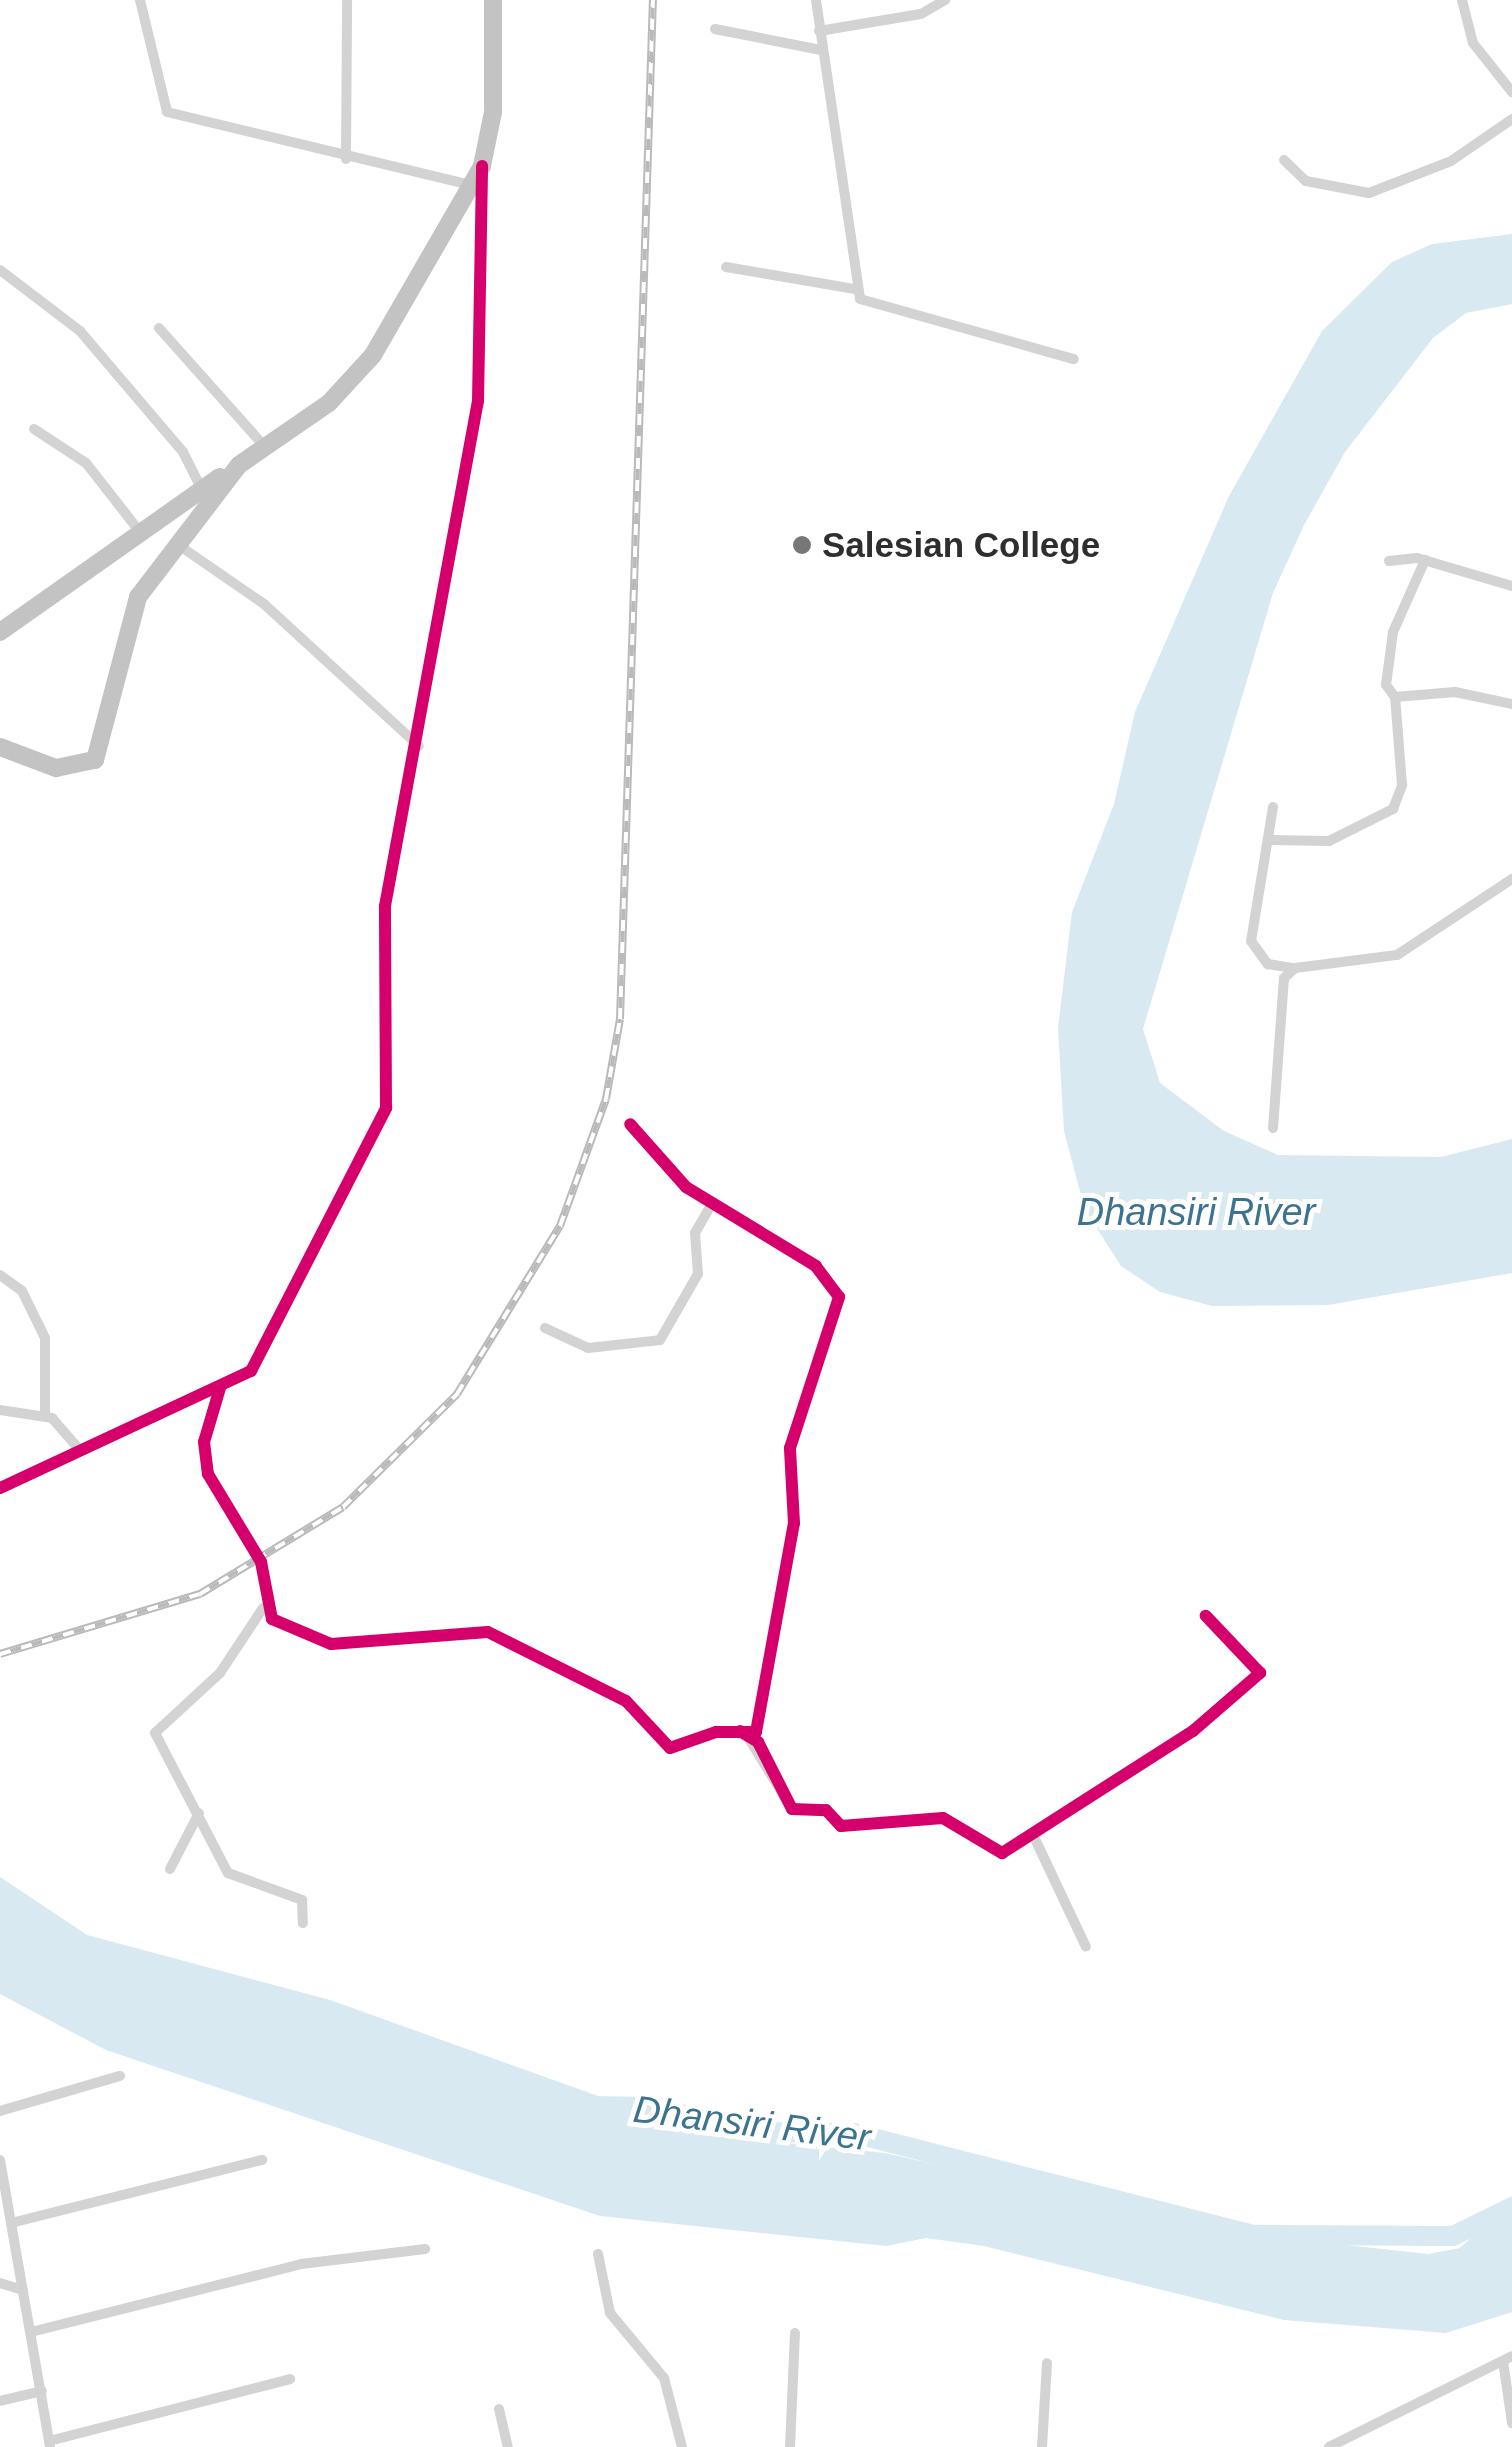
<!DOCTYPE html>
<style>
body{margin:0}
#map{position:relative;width:1512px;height:2447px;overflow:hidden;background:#fff;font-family:Helvetica,sans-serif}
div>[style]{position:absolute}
.water>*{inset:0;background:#d8e9f1}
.river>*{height:20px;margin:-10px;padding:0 10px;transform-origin:10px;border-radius:10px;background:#d8e9f1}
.minor>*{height:10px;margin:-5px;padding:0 5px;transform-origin:5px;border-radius:5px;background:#d3d3d3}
.trunk>*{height:18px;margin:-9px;padding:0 9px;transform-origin:9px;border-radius:9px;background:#c3c3c3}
.rail>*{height:8px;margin-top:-4px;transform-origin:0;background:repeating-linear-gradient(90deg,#fff 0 11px,#bababa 0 22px);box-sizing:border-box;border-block:2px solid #bababa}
.cycleway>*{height:12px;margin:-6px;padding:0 6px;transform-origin:6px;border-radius:6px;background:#d6006c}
.dots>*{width:28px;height:28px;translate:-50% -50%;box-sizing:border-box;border:5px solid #fff;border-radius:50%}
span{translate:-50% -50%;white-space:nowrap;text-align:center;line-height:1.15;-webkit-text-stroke:10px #fff;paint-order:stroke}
.poi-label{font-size:35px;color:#2e2e2e;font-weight:700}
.left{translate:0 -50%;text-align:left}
.water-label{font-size:38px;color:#3c738f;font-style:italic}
</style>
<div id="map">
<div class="water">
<i style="clip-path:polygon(1512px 234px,1512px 304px,1466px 313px,1433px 338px,1345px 452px,1304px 525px,1273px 593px,1143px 1029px,1160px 1083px,1224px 1131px,1278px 1155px,1441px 1157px,1512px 1139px,1512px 1273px,1328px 1305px,1212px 1306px,1160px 1292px,1121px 1266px,1085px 1210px,1064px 1131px,1058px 1028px,1072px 912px,1114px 804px,1135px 712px,1229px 496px,1322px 331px,1392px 262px,1432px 244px)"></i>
<i style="clip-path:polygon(0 1877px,87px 1935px,330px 2000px,707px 2135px,885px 2153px,1253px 2235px,1428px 2254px,1460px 2248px,1512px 2201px,1512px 2312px,1446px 2333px,1284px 2320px,984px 2246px,926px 2238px,886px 2246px,600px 2216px,106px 2050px,0 1994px)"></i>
</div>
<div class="river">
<i style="left:590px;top:2106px;width:63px;rotate:0.9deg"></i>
<i style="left:653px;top:2107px;width:103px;rotate:14deg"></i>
<i style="left:753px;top:2132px;width:100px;rotate:0.6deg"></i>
<i style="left:853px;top:2133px;width:413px;rotate:14.3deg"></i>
<i style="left:1253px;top:2235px;width:200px;rotate:0.3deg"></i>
<i style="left:1453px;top:2236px;width:66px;rotate:-26.2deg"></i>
</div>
<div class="minor">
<i style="left:140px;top:0;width:115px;rotate:76.4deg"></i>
<i style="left:167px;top:112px;width:314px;rotate:13.5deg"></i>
<i style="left:816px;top:0;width:302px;rotate:81.6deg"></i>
<i style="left:860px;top:299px;width:222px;rotate:15.7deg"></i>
<i style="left:1462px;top:0;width:44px;rotate:75.7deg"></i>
<i style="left:1473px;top:43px;width:63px;rotate:51.5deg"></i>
<i style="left:715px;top:29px;width:108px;rotate:11.2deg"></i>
<i style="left:819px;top:31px;width:103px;rotate:-9.5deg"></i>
<i style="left:921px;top:14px;width:28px;rotate:-30deg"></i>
<i style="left:346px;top:159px;width:159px;rotate:-89.6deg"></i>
<i style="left:1284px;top:160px;width:30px;rotate:44deg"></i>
<i style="left:1306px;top:181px;width:64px;rotate:10.8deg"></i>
<i style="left:1369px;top:193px;width:88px;rotate:-21.3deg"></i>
<i style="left:1451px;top:161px;width:74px;rotate:-34.5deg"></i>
<i style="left:726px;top:267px;width:131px;rotate:9.7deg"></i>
<i style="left:0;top:270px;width:101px;rotate:37.3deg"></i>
<i style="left:80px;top:331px;width:159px;rotate:49.6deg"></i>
<i style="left:183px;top:452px;width:40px;rotate:63.4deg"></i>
<i style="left:159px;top:328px;width:159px;rotate:48.3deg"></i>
<i style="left:34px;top:429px;width:62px;rotate:33.2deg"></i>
<i style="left:86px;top:463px;width:83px;rotate:51.9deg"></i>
<i style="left:177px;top:544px;width:106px;rotate:34.6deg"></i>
<i style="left:264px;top:604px;width:210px;rotate:42.5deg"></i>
<i style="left:1389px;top:561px;width:28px;rotate:-6deg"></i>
<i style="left:1417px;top:558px;width:99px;rotate:16.4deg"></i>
<i style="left:1395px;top:697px;width:15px;rotate:-127deg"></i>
<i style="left:1386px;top:685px;width:53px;rotate:-82.5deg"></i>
<i style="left:1393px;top:632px;width:79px;rotate:-66deg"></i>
<i style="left:1273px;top:807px;width:136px;rotate:99.3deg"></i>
<i style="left:1251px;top:941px;width:29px;rotate:54deg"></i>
<i style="left:1268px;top:964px;width:26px;rotate:9deg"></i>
<i style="left:1270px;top:840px;width:59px;rotate:1deg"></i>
<i style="left:1329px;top:841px;width:72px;rotate:-26.6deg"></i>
<i style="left:1393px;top:809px;width:26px;rotate:-69deg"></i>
<i style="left:1402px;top:785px;width:88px;rotate:-94.5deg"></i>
<i style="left:1395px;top:697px;width:60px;rotate:-4.8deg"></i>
<i style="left:1455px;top:692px;width:58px;rotate:11.9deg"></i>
<i style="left:1273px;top:1128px;width:150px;rotate:-85.8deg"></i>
<i style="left:1284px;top:978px;width:15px;rotate:-42deg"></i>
<i style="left:1295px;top:968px;width:103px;rotate:-7.3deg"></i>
<i style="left:1397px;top:955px;width:138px;rotate:-33.5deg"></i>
<i style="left:0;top:1275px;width:27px;rotate:36deg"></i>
<i style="left:22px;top:1291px;width:52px;rotate:63.9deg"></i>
<i style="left:45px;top:1338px;width:78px;rotate:90deg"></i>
<i style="left:545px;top:1328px;width:47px;rotate:24.9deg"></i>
<i style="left:588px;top:1348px;width:72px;rotate:-6.3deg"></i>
<i style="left:660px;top:1340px;width:76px;rotate:-60.1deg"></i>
<i style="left:698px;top:1274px;width:41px;rotate:-94.2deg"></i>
<i style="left:695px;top:1233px;width:34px;rotate:-60deg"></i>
<i style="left:220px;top:1388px;width:56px;rotate:106.5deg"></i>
<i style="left:204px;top:1442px;width:32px;rotate:83deg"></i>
<i style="left:208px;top:1474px;width:103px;rotate:58.9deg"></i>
<i style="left:261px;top:1562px;width:58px;rotate:79.1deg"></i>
<i style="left:272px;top:1619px;width:64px;rotate:23deg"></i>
<i style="left:331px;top:1644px;width:157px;rotate:-4.4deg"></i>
<i style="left:488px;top:1632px;width:154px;rotate:26.6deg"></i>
<i style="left:626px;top:1701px;width:64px;rotate:46.9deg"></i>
<i style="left:670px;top:1748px;width:49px;rotate:-19.2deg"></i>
<i style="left:716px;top:1732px;width:40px"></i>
<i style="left:756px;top:1732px;width:212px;rotate:-79.7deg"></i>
<i style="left:794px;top:1523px;width:75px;rotate:-93.1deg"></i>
<i style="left:790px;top:1448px;width:159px;rotate:-72deg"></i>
<i style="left:839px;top:1297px;width:39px;rotate:-127deg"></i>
<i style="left:816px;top:1266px;width:152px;rotate:-148.7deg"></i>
<i style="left:686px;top:1187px;width:84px;rotate:-131.6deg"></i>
<i style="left:0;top:1410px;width:53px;rotate:8.7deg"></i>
<i style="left:52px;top:1418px;width:40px;rotate:49deg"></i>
<i style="left:0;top:1488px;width:277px;rotate:-25deg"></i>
<i style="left:251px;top:1371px;width:296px;rotate:-62.8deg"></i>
<i style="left:386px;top:1108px;width:202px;rotate:-90.3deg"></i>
<i style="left:385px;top:906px;width:513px;rotate:-79.57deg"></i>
<i style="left:478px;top:401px;width:228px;rotate:-89deg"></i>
<i style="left:263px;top:1608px;width:78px;rotate:123.5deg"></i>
<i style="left:220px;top:1673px;width:88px;rotate:137.3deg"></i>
<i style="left:155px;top:1733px;width:158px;rotate:62.5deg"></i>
<i style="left:228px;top:1873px;width:79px;rotate:20deg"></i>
<i style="left:302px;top:1900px;width:23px;rotate:88deg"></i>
<i style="left:746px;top:1734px;width:88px;rotate:58.5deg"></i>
<i style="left:792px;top:1809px;width:34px;rotate:2deg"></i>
<i style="left:826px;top:1810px;width:22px;rotate:47deg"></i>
<i style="left:841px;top:1826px;width:102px;rotate:-4.5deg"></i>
<i style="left:943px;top:1818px;width:69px;rotate:30.7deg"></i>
<i style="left:1002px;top:1853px;width:227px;rotate:-32.6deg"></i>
<i style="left:1193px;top:1731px;width:89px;rotate:-40.9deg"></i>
<i style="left:1260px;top:1673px;width:79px;rotate:-133.5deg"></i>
<i style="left:1035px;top:1839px;width:119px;rotate:64.7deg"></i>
<i style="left:170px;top:1869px;width:63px;rotate:-62.6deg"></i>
<i style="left:0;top:2111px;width:125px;rotate:-16.3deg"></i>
<i style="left:0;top:2160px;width:291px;rotate:80.1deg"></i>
<i style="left:11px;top:2223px;width:259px;rotate:-14.1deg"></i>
<i style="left:598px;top:2254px;width:60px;rotate:78.5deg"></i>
<i style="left:610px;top:2313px;width:85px;rotate:50.3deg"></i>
<i style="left:664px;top:2378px;width:71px;rotate:75.4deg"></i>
<i style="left:0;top:2283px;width:24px;rotate:17deg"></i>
<i style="left:31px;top:2332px;width:278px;rotate:-14.1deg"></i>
<i style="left:301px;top:2264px;width:125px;rotate:-6.9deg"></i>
<i style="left:1503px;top:2361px;width:63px;rotate:81.7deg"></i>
<i style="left:0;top:2401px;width:43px;rotate:-13.4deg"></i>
<i style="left:499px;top:2409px;width:39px;rotate:77deg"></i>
<i style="left:49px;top:2441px;width:249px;rotate:-14.4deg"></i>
<i style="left:790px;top:2447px;width:114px;rotate:-87.5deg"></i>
<i style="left:1042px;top:2447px;width:84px;rotate:-86.6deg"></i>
<i style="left:1329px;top:2447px;width:204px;rotate:-26.4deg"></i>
</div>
<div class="trunk">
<i style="left:0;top:632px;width:269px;rotate:-35.2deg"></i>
<i style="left:0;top:747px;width:60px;rotate:20.6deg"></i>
<i style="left:56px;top:768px;width:40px;rotate:-12deg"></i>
<i style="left:95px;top:760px;width:169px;rotate:-75.2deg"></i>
<i style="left:138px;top:597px;width:166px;rotate:-52.6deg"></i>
<i style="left:239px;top:465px;width:109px;rotate:-34.6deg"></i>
<i style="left:329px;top:403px;width:65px;rotate:-47.5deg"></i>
<i style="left:373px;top:355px;width:218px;rotate:-60deg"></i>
<i style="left:482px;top:166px;width:55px;rotate:-78.5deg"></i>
<i style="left:493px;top:112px;width:112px;rotate:-90deg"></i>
</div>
<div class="rail">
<i style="left:0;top:1654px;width:209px;rotate:-16.7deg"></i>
<i style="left:200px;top:1594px;width:167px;rotate:-31.3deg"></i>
<i style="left:343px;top:1507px;width:161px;rotate:-44.7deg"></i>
<i style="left:457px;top:1394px;width:197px;rotate:-58.5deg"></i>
<i style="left:560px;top:1226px;width:135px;rotate:-70.1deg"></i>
<i style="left:606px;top:1099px;width:81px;rotate:-80.1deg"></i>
<i style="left:620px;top:1019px;width:1020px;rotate:-88.15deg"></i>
</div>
<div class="cycleway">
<i style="left:220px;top:1388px;width:56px;rotate:106.5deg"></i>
<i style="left:204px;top:1442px;width:32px;rotate:83deg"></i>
<i style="left:208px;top:1474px;width:103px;rotate:58.9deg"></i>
<i style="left:261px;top:1562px;width:58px;rotate:79.1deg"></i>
<i style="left:272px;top:1619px;width:64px;rotate:23deg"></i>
<i style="left:331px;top:1644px;width:157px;rotate:-4.4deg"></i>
<i style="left:488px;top:1632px;width:154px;rotate:26.6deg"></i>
<i style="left:626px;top:1701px;width:64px;rotate:46.9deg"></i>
<i style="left:670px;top:1748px;width:49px;rotate:-19.2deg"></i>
<i style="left:716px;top:1732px;width:40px"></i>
<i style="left:756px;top:1732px;width:212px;rotate:-79.7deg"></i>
<i style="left:794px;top:1523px;width:75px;rotate:-93.1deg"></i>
<i style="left:790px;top:1448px;width:159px;rotate:-72deg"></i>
<i style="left:839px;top:1297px;width:39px;rotate:-127deg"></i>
<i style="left:816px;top:1266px;width:152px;rotate:-148.7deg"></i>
<i style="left:686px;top:1187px;width:84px;rotate:-131.6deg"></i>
<i style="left:0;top:1488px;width:277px;rotate:-25deg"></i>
<i style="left:251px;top:1371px;width:296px;rotate:-62.8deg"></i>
<i style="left:386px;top:1108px;width:202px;rotate:-90.3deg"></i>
<i style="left:385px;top:906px;width:513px;rotate:-79.57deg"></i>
<i style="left:478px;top:401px;width:235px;rotate:-89deg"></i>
<i style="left:740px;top:1731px;width:21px;rotate:31deg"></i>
<i style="left:758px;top:1742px;width:75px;rotate:63.1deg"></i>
<i style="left:792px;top:1809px;width:34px;rotate:2deg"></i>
<i style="left:826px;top:1810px;width:22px;rotate:47deg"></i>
<i style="left:841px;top:1826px;width:102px;rotate:-4.5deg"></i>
<i style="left:943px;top:1818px;width:69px;rotate:30.7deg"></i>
<i style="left:1002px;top:1853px;width:227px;rotate:-32.6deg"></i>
<i style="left:1193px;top:1731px;width:89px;rotate:-40.9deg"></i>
<i style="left:1260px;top:1673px;width:79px;rotate:-133.5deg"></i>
</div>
<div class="dots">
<i style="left:802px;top:545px;background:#777"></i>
</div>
<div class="poi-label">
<span class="left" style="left:822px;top:545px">Salesian College</span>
</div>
<div class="water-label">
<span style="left:1196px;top:1213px">Dhansiri River</span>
<span style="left:752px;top:2124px;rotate:7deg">Dhansiri River</span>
</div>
</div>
